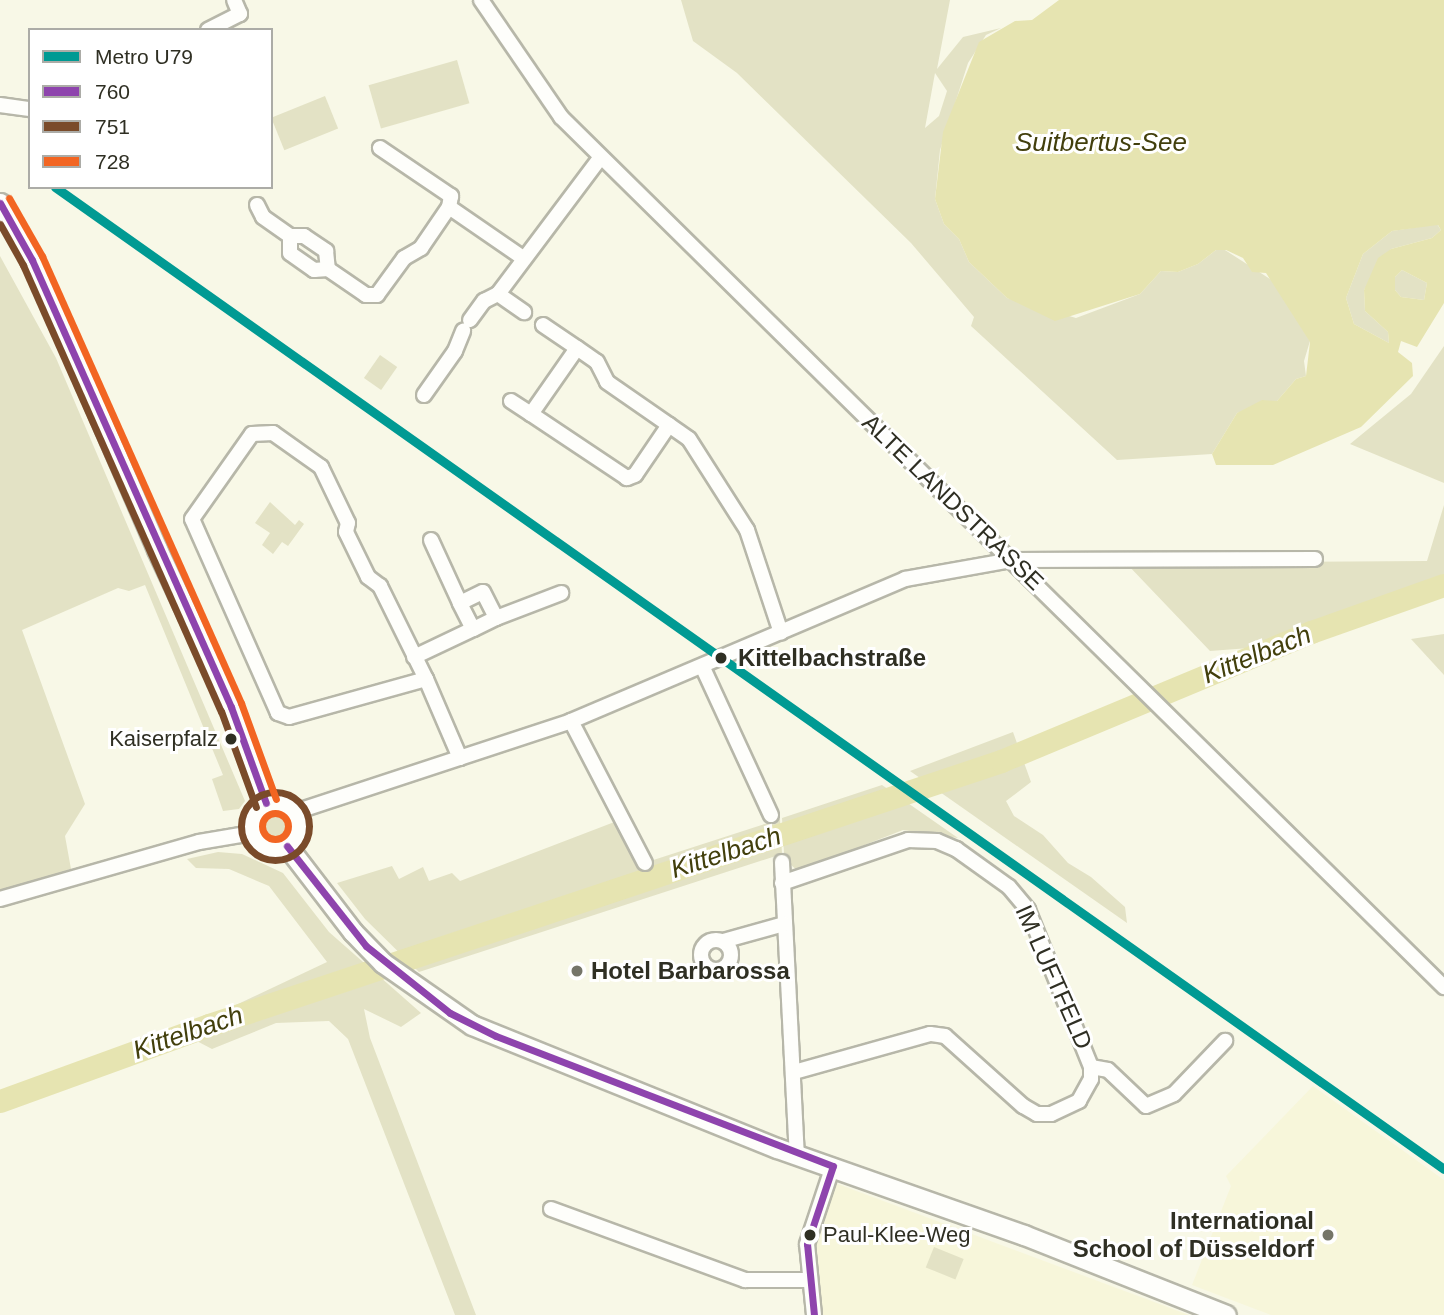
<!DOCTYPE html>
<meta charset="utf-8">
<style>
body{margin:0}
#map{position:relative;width:1444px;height:1315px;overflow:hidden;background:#f8f8e7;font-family:Helvetica,sans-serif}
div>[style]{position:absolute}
.built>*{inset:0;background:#f7f6da}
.green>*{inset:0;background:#e3e2c5;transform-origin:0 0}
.round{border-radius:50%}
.water>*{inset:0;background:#e6e4b1}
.river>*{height:23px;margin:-11.5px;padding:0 11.5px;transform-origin:11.5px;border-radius:11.5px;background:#e6e4b1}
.roads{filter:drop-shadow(2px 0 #b7b7a9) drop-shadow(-2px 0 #b7b7a9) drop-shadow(0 2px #b7b7a9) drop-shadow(0 -2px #b7b7a9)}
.minor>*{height:14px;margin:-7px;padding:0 7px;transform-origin:7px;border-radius:7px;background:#fefefb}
.minor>.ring{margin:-7px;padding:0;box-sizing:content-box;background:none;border:14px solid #fefefb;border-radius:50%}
.major>*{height:19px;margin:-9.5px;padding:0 9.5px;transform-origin:9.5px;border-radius:9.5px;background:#fefefb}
.major>.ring{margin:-9.5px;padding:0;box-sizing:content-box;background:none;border:19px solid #fefefb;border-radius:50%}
.bus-1>*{height:7px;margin:-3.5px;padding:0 3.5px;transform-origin:3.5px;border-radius:3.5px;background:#8e44ad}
.bus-2>*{height:7px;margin:-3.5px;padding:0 3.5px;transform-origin:3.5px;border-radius:3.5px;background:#7a4b2a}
.bus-2>.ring{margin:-3.5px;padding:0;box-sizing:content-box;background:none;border:7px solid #7a4b2a;border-radius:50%}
.bus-3>*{height:7px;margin:-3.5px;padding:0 3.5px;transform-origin:3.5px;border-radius:3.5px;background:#f26522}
.bus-3>.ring{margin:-3.5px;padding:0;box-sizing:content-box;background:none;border:7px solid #f26522;border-radius:50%}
.metro-1>*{height:9px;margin:-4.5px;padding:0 4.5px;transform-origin:4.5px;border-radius:4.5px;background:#009a93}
.dots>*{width:19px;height:19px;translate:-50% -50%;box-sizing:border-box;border:4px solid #fff;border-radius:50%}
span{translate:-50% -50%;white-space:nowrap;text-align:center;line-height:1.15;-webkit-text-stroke:6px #fff;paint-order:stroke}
.bus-label{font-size:22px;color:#2f2f23}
.right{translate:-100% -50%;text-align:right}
.left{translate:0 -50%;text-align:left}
.street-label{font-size:24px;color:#2f2f23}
.stop-label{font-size:24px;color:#2f2f23;font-weight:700}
.poi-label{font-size:24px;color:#2f2f23;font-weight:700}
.water-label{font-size:26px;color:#423f0c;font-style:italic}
.legend{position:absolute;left:28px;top:28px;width:245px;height:161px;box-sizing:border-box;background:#fff;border:2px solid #acaca7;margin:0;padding:9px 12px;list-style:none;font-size:21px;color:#2f2f23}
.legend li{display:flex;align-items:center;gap:14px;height:35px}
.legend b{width:35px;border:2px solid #acaca7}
</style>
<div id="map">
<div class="built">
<i style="clip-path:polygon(1313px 1086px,1444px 1180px,1444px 1315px,1271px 1315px,1192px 1285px,1231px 1186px,1226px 1176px)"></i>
<i style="clip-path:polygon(835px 1183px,1189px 1315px,820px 1315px,810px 1247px)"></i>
</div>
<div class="green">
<i style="clip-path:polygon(evenodd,681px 0,950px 0,937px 69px,963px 37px,1001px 28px,986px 35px,968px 63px,940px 150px,935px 199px,944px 224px,959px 239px,969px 262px,1007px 298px,1076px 318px,1140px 294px,1161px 271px,1178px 272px,1198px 264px,1216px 250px,1225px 250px,1273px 281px,1310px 341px,1304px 361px,1306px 376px,1296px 379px,1277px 401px,1237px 413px,1212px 454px,1117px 460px,971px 326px,974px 317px,911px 243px,737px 73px,693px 41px,681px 0,935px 73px,947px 91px,939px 116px,925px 128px,935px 73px)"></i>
<i style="left:457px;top:60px;width:45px;height:92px;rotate:74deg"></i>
<i style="left:325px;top:96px;width:35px;height:58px;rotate:68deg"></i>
<i style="clip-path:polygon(1437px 224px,1441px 230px,1432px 238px,1391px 249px,1364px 290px,1365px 311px,1388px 332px,1389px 343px,1354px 324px,1346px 298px,1363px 254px,1392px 231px)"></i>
<i style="clip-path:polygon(0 256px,56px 358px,245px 801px,239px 809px,223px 811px,212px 779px,223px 775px,145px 585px,129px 591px,118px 588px,22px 630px,85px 804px,65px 836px,71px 869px,0 891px)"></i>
<i style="clip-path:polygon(1402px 270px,1427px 283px,1424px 300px,1401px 297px,1395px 290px,1395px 277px)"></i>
<i style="clip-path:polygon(1444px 346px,1444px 483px,1350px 444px,1411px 394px)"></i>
<i style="left:380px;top:355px;width:21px;height:28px;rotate:35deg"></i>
<i style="clip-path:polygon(270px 502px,295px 525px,299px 520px,304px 524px,288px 546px,282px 542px,273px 554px,262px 545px,270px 533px,255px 523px)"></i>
<i style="clip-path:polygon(1444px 505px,1444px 580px,1263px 647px,1210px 651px,1126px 563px,1427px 561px)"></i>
<i style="clip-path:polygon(1444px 634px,1444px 675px,1411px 639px)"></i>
<i style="clip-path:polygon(1013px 732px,1031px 782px,1006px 801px,1014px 816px,1043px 835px,1068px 863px,1091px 877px,1125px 907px,1127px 923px,910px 771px)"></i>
<i style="clip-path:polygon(882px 785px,958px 838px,903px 830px,798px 871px,791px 865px,784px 853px,782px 818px)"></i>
<i class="round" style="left:258px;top:810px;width:32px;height:32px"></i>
<i style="clip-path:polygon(780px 819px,782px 854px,419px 972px,365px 919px,337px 883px,392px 866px,399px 879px,423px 867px,429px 881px,452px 873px,460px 881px,617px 821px,641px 864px)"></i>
<i style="clip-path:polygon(218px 852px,242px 854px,283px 873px,329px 932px,421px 1013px,401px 1027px,364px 1009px,370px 1038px,476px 1315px,455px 1315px,348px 1039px,329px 1021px,276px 1023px,212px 1049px,191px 1038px,219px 1013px,327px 962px,269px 886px,229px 869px,196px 868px,187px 859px)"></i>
<i style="left:934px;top:1247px;width:32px;height:22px;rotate:22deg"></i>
</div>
<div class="water">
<i style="clip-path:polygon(evenodd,1059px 0,1444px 0,1444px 303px,1417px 347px,1401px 341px,1398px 352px,1412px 363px,1413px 376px,1361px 427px,1273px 465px,1216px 465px,1212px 454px,1237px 413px,1262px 400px,1277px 401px,1296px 379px,1306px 376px,1310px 342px,1266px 273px,1252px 272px,1243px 258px,1226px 250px,1216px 250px,1198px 264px,1178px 272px,1161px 271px,1140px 294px,1055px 321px,1007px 298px,969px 262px,959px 239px,944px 224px,935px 199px,943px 132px,979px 42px,1015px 21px,1032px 20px,1059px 0,1438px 225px,1441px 230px,1432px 238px,1391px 249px,1378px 258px,1364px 290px,1365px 311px,1388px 332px,1389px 343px,1354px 324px,1346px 298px,1363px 254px,1392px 231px,1438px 225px,1059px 0,1402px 270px,1427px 283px,1424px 300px,1401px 297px,1395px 290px,1395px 277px,1402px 270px)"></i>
</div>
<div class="river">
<i style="left:0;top:1101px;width:222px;rotate:-20deg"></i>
<i style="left:209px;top:1025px;width:835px;rotate:-18.43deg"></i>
<i style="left:1001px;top:761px;width:336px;rotate:-22.6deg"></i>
<i style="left:1311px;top:632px;width:141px;rotate:-19.5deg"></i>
</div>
<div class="roads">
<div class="minor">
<i style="left:481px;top:0;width:142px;rotate:55.6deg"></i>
<i style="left:561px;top:117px;width:1240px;rotate:44.58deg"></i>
<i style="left:208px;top:30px;width:36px;rotate:-27deg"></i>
<i style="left:240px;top:14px;width:15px;rotate:-113deg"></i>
<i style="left:0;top:105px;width:30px;rotate:8deg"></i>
<i style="left:380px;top:148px;width:86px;rotate:34.1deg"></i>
<i style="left:451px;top:196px;width:11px;rotate:100deg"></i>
<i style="left:449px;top:207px;width:90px;rotate:34.6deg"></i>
<i style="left:257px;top:205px;width:13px;rotate:63deg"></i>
<i style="left:263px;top:217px;width:33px;rotate:35deg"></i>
<i style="left:328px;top:269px;width:14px;rotate:176deg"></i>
<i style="left:314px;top:270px;width:29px;rotate:-145deg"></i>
<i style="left:290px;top:253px;width:17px;rotate:-90deg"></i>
<i style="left:290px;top:236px;width:14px"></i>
<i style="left:304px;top:236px;width:27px;rotate:34deg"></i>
<i style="left:326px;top:251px;width:18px;rotate:84deg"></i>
<i style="left:328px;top:269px;width:46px;rotate:34.4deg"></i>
<i style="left:366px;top:295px;width:11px"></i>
<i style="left:377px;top:295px;width:46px;rotate:-53.9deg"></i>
<i style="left:404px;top:258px;width:20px;rotate:-30deg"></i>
<i style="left:421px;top:248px;width:50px;rotate:-55.7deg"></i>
<i style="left:498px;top:294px;width:32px;rotate:35deg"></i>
<i style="left:470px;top:320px;width:24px;rotate:-54deg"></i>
<i style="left:484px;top:301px;width:16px;rotate:-27deg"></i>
<i style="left:498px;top:294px;width:171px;rotate:-53.1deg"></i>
<i style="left:543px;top:325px;width:41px;rotate:34.1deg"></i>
<i style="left:424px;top:395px;width:54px;rotate:-54.8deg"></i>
<i style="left:455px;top:351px;width:22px;rotate:-68deg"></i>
<i style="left:511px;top:401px;width:24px;rotate:33deg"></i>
<i style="left:669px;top:425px;width:60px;rotate:124.2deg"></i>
<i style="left:635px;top:475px;width:9px;rotate:159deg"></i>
<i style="left:627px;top:478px;width:115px;rotate:-146.3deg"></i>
<i style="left:531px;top:414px;width:80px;rotate:-55.1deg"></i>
<i style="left:577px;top:348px;width:24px;rotate:35deg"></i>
<i style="left:597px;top:362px;width:22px;rotate:63deg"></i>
<i style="left:607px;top:382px;width:75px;rotate:34.7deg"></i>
<i style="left:669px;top:425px;width:24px;rotate:35deg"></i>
<i style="left:689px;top:439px;width:108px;rotate:57.5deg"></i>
<i style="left:747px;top:530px;width:108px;rotate:71.7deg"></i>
<i style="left:431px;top:540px;width:69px;rotate:65.3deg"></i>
<i style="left:496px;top:618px;width:70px;rotate:-21deg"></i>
<i style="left:414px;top:657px;width:65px;rotate:-25.4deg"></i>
<i style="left:473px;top:629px;width:29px;rotate:-117deg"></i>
<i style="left:460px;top:603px;width:25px;rotate:-26deg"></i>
<i style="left:483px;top:592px;width:29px;rotate:63deg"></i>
<i style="left:496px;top:618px;width:25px;rotate:154deg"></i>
<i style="left:703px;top:668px;width:162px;rotate:65.2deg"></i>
<i style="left:426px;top:679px;width:142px;rotate:164.5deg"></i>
<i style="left:289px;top:717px;width:12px;rotate:-160deg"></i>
<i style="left:278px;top:713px;width:212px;rotate:-113.9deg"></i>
<i style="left:192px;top:519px;width:104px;rotate:-54.8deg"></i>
<i style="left:252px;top:434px;width:21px;rotate:-3deg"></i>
<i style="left:273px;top:433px;width:59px;rotate:35.3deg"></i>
<i style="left:321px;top:467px;width:62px;rotate:64.3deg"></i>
<i style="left:348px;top:523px;width:9px;rotate:103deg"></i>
<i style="left:346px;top:532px;width:50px;rotate:63.9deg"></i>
<i style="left:368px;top:577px;width:15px;rotate:37deg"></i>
<i style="left:380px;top:586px;width:104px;rotate:63.7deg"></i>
<i style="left:426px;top:679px;width:86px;rotate:66.7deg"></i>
<i style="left:571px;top:721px;width:160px;rotate:62.5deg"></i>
<i style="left:295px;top:812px;width:291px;rotate:-18.2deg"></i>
<i style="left:571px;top:721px;width:363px;rotate:-23deg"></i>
<i style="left:905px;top:579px;width:109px;rotate:-10.1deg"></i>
<i style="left:1012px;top:560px;width:303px;rotate:-0.2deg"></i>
<i style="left:782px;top:862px;width:292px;rotate:87.1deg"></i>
<i style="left:782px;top:883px;width:133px;rotate:-18.8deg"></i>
<i style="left:908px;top:840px;width:29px;rotate:2deg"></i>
<i style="left:937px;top:841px;width:21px;rotate:23deg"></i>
<i style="left:956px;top:849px;width:65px;rotate:35.6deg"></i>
<i style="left:1009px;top:887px;width:30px;rotate:50deg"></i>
<i style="left:1028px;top:910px;width:169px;rotate:68.1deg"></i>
<i style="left:1091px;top:1067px;width:12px;rotate:90deg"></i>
<i style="left:1091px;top:1079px;width:25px;rotate:119deg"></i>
<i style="left:1079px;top:1101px;width:31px;rotate:155deg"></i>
<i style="left:1051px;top:1114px;width:14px;rotate:180deg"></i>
<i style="left:1037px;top:1114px;width:16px;rotate:-150deg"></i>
<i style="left:1023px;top:1106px;width:105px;rotate:-138.1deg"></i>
<i style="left:945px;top:1036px;width:15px;rotate:-172deg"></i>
<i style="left:930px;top:1034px;width:141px;rotate:164.4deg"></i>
<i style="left:0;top:899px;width:207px;rotate:-16deg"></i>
<i style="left:199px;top:842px;width:54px;rotate:-9.6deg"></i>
<i class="ring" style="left:701px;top:940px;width:16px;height:16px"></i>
<i style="left:723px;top:941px;width:63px;rotate:-15.6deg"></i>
<i style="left:1091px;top:1067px;width:17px;rotate:10deg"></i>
<i style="left:1108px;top:1070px;width:52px;rotate:43.5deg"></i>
<i style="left:1146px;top:1106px;width:30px;rotate:-23deg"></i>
<i style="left:1174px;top:1094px;width:74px;rotate:-46.1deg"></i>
<i style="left:551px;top:1209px;width:207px;rotate:20.1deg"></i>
<i style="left:745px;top:1280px;width:65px"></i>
<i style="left:814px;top:1315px;width:71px;rotate:-95.6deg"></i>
<i style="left:807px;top:1244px;width:82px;rotate:-71.6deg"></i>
</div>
<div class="major">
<i style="left:0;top:203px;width:65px;rotate:60.7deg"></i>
<i style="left:32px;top:260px;width:315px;rotate:66.6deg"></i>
<i style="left:157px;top:549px;width:174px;rotate:64.9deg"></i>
<i style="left:231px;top:707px;width:102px;rotate:70deg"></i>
<i class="ring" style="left:251px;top:802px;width:29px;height:29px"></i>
<i style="left:287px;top:846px;width:108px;rotate:52.5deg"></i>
<i style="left:353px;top:932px;width:43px;rotate:45.9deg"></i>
<i style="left:383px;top:963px;width:108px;rotate:34.9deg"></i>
<i style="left:472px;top:1025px;width:329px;rotate:22deg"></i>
<i style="left:777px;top:1148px;width:262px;rotate:19.4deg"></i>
<i style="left:1024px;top:1235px;width:217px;rotate:21.6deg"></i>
</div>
</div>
<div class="bus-1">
<i style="left:0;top:203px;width:65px;rotate:60.7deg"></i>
<i style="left:32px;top:260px;width:489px;rotate:66deg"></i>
<i style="left:231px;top:707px;width:102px;rotate:70deg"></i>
<i style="left:287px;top:846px;width:127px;rotate:51.7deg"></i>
<i style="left:366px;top:946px;width:107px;rotate:38.6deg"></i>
<i style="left:450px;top:1013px;width:51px;rotate:26.6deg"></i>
<i style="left:496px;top:1036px;width:361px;rotate:21.1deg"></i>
<i style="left:814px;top:1315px;width:71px;rotate:-95.6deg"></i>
<i style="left:807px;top:1244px;width:82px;rotate:-71.6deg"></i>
</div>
<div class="bus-2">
<i style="left:0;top:224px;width:47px;rotate:60.7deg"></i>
<i style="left:23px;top:265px;width:488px;rotate:66.1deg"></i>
<i style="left:221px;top:711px;width:102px;rotate:70deg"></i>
<i class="ring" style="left:241px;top:792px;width:61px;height:61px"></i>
</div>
<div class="bus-3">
<i style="left:9px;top:198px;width:67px;rotate:60.4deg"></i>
<i style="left:42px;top:256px;width:489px;rotate:66deg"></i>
<i style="left:241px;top:703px;width:102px;rotate:70deg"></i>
<i class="ring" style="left:262px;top:813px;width:19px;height:19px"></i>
</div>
<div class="metro-1">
<i style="left:55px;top:187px;width:1701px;rotate:35.26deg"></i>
</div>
<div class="dots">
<i style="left:721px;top:658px;background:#2f2f23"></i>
<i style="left:231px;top:739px;background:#2f2f23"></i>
<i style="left:577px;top:971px;background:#757568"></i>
<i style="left:810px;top:1235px;background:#2f2f23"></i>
<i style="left:1328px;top:1235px;background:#757568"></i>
</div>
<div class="bus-label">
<span class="right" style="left:218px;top:739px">Kaiserpfalz</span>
<span class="left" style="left:823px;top:1235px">Paul-Klee-Weg</span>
</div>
<div class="street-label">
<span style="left:953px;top:502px;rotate:44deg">ALTE LANDSTRASSE</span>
<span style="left:1054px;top:977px;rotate:66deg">IM LUFTFELD</span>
</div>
<div class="stop-label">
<span class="left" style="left:738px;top:658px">Kittelbachstraße</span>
</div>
<div class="poi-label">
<span class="left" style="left:591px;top:971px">Hotel Barbarossa</span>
<span class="right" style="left:1314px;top:1235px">International<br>School of Düsseldorf</span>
</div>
<div class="water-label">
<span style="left:1101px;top:143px">Suitbertus-See</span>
<span style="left:1257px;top:655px;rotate:-22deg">Kittelbach</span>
<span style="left:726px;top:853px;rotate:-18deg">Kittelbach</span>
<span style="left:188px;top:1033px;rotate:-19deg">Kittelbach</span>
</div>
<ul class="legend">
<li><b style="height:9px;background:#009a93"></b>Metro U79</li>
<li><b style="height:9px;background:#8e44ad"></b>760</li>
<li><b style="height:9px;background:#7a4b2a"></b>751</li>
<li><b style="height:9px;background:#f26522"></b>728</li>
</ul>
</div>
